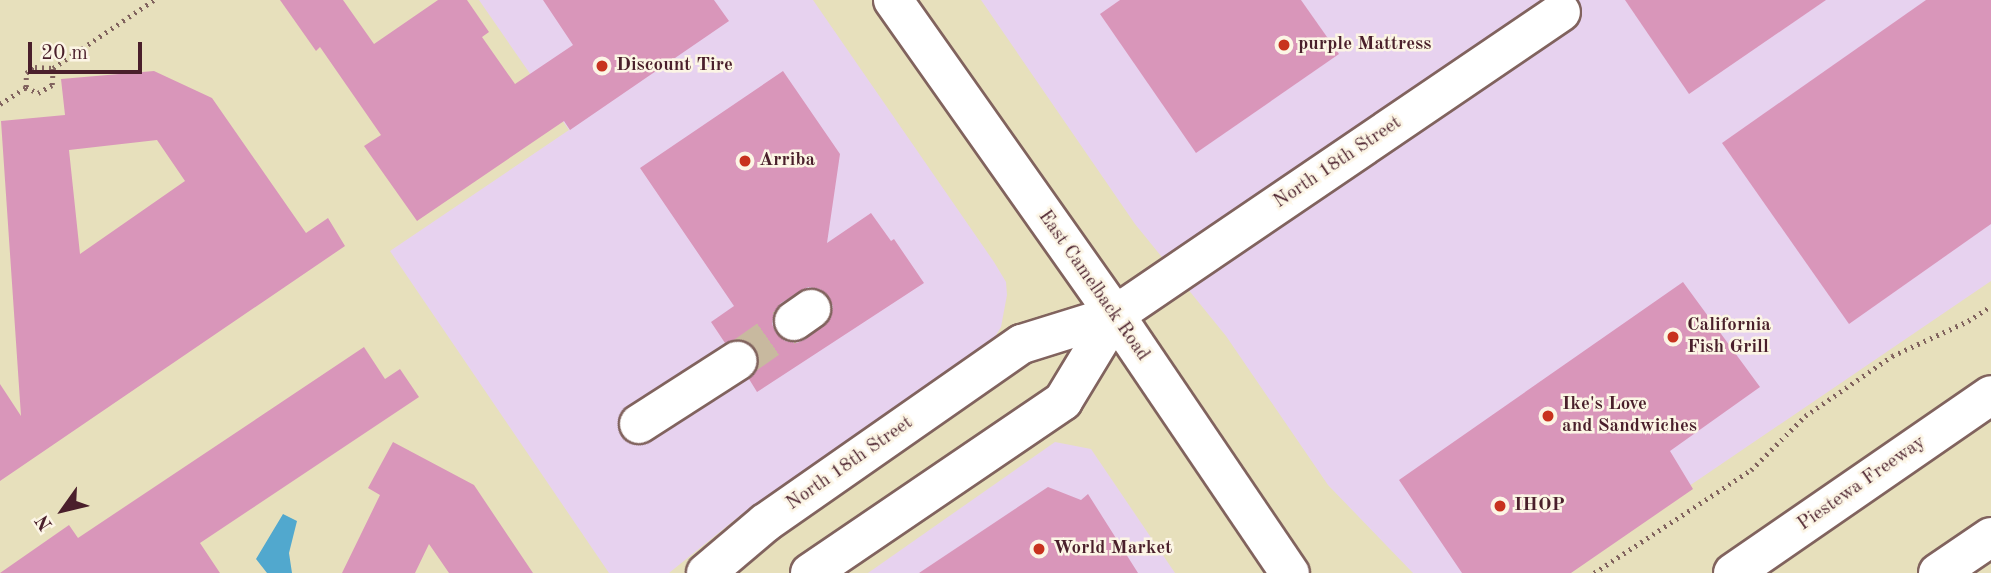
<!DOCTYPE html>
<style>
body{margin:0}
#map{position:relative;width:1991px;height:573px;overflow:hidden;background:#e7e0bc;font-family:"Old Standard TT",serif}
div>[style]{position:absolute}
.built>*{inset:0;background:#e7d2ef}
.water>*{inset:0;background:#51a8ce}
.building>*{inset:0;background:#d996ba}
.minor-tunnel>*{height:38px;margin-top:-19px;transform-origin:0;background:repeating-linear-gradient(90deg,#c8b99f 0 38px,transparent 0 57px)}
.path>*{height:4.5px;margin-top:-2.25px;transform-origin:0;background:repeating-linear-gradient(90deg,#81635e 0 2px,transparent 0 7px)}
.roads{filter:drop-shadow(2px 0 #81635e) drop-shadow(-2px 0 #81635e) drop-shadow(0 2px #81635e) drop-shadow(0 -2px #81635e)}
.minor>*{height:38px;margin:-19px;padding:0 19px;transform-origin:19px;border-radius:19px;background:#fff}
.major>*{height:38px;margin:-19px;padding:0 19px;transform-origin:19px;border-radius:19px;background:#fff}
.highway>*{height:38px;margin:-19px;padding:0 19px;transform-origin:19px;border-radius:19px;background:#fff}
.dots>*{width:19px;height:19px;translate:-50% -50%;box-sizing:border-box;border:4px solid #fcf5e5;border-radius:50%}
span{translate:-50% -50%;white-space:nowrap;text-align:center;line-height:1.15;-webkit-text-stroke:5px #fcf5e5;paint-order:stroke}
.poi-label{font-size:19px;color:#4a1f2b;font-weight:700}
.left{translate:0 -50%;text-align:left}
.street-label{font-size:19px;color:#4a1f2b}
.north{position:absolute;left:28px;top:475px;width:70px;height:70px;-webkit-text-stroke:5px #fcf5e5;paint-order:stroke;rotate:236deg;font-size:19px;font-weight:700;line-height:28px;text-align:center;color:#4a1f2b}
.north::after{content:'';display:block;margin:auto;width:24px;height:32px;background:#4a1f2b;clip-path:polygon(50% 0,100% 100%,50% 72%,0 100%)}
.scale{position:absolute;left:28px;top:42px;width:114px;height:32px;box-sizing:border-box;border:4px solid #4a1f2b;border-top:0;padding-left:9px;font-size:21px;line-height:24px;white-space:nowrap;color:#4a1f2b;-webkit-text-stroke:5px #fcf5e5;paint-order:stroke}
</style>
<div id="map">
<div class="built">
<i style="clip-path:polygon(479px 0,813px 0,994px 262px,1006px 282px,1007px 295px,1001px 327px,993px 340px,966px 361px,742px 514px,669px 573px,609px 573px,390px 251px,569px 130px)"></i>
<i style="clip-path:polygon(981px 0,1991px 0,1991px 281px,1561px 573px,1413px 573px,1328px 485px,1226px 336px,1135px 224px)"></i>
<i style="clip-path:polygon(1055px 442px,1091px 449px,1175px 573px,868px 573px)"></i>
</div>
<div class="water">
<i style="clip-path:polygon(283px 514px,297px 521px,289px 553px,292px 573px,267px 573px,256px 559px)"></i>
</div>
<div class="building">
<i style="clip-path:polygon(280px 0,343px 0,374px 44px,438px 0,467px 0,489px 32px,482px 37px,515px 84px,573px 45px,543px 0,714px 0,729px 21px,570px 130px,564px 121px,417px 221px,364px 146px,381px 135px,320px 47px,316px 51px)"></i>
<i style="clip-path:polygon(1120px 0,1301px 0,1339px 54px,1196px 153px,1100px 14px)"></i>
<i style="clip-path:polygon(1625px 0,1826px 0,1689px 94px)"></i>
<i style="clip-path:polygon(1926px 0,1991px 0,1991px 224px,1849px 324px,1722px 143px)"></i>
<i style="clip-path:polygon(evenodd,154px 71px,212px 98px,306px 233px,328px 218px,345px 246px,0 481px,0 384px,21px 416px,1px 121px,65px 115px,61px 79px,154px 71px,157px 140px,185px 181px,80px 254px,69px 150px,157px 140px)"></i>
<i style="clip-path:polygon(evenodd,783px 71px,840px 154px,827px 243px,871px 213px,891px 241px,894px 239px,924px 283px,757px 392px,749px 379px,756px 372px,759px 361px,755px 349px,746px 341px,737px 339px,725px 343px,711px 322px,734px 306px,640px 168px,783px 71px,808px 287px,820px 289px,828px 296px,833px 306px,831px 318px,806px 339px,797px 343px,785px 341px,776px 333px,772px 324px,774px 312px,781px 303px,808px 287px)"></i>
<i style="clip-path:polygon(1683px 282px,1760px 387px,1670px 451px,1693px 489px,1571px 573px,1462px 573px,1399px 480px)"></i>
<i style="clip-path:polygon(364px 347px,385px 379px,400px 369px,419px 397px,200px 543px,220px 573px,0 573px,69px 525px,78px 538px)"></i>
<i style="clip-path:polygon(393px 442px,474px 485px,533px 573px,449px 573px,429px 544px,415px 573px,342px 573px,380px 495px,368px 488px)"></i>
<i style="clip-path:polygon(1048px 487px,1081px 500px,1088px 494px,1138px 573px,919px 573px)"></i>
</div>
<div class="minor-tunnel">
<i style="left:737px;top:361px;width:70px;rotate:-35.1deg"></i>
</div>
<div class="path">
<i style="left:26px;top:87px;width:13px;rotate:27deg"></i>
<i style="left:38px;top:93px;width:16px;rotate:-30deg"></i>
<i style="left:52px;top:85px;width:17px;rotate:-87deg"></i>
<i style="left:0;top:104px;width:31px;rotate:-33deg"></i>
<i style="left:26px;top:87px;width:14px;rotate:-90deg"></i>
<i style="left:26px;top:73px;width:11px;rotate:-34deg"></i>
<i style="left:35px;top:67px;width:18px;rotate:3deg"></i>
<i style="left:53px;top:68px;width:122px;rotate:-34deg"></i>
<i style="left:1594px;top:573px;width:188px;rotate:-33.3deg"></i>
<i style="left:1751px;top:470px;width:76px;rotate:-45deg"></i>
<i style="left:1805px;top:416px;width:106px;rotate:-34.6deg"></i>
<i style="left:1892px;top:356px;width:84px;rotate:-24.7deg"></i>
<i style="left:1968px;top:321px;width:27px;rotate:-33deg"></i>
</div>
<div class="roads">
<div class="minor">
<i style="left:1115px;top:315px;width:539px;rotate:-34.19deg"></i>
<i style="left:794px;top:321px;width:21px;rotate:-35deg"></i>
<i style="left:639px;top:424px;width:117px;rotate:-32.7deg"></i>
</div>
<div class="major">
<i style="left:893px;top:0;width:385px;rotate:54.8deg"></i>
<i style="left:1115px;top:315px;width:312px;rotate:55.9deg"></i>
<i style="left:706px;top:573px;width:77px;rotate:-40.3deg"></i>
<i style="left:765px;top:523px;width:313px;rotate:-34.9deg"></i>
<i style="left:1022px;top:344px;width:97px;rotate:-17.3deg"></i>
<i style="left:810px;top:573px;width:306px;rotate:-34.2deg"></i>
<i style="left:1063px;top:401px;width:100px;rotate:-58.8deg"></i>
</div>
<div class="highway">
<i style="left:1733px;top:573px;width:313px;rotate:-34.6deg"></i>
<i style="left:1938px;top:573px;width:64px;rotate:-34.2deg"></i>
</div>
</div>
<div class="dots">
<i style="left:1284px;top:45px;background:#c8321e"></i>
<i style="left:602px;top:66px;background:#c8321e"></i>
<i style="left:745px;top:161px;background:#c8321e"></i>
<i style="left:1673px;top:337px;background:#c8321e"></i>
<i style="left:1548px;top:416px;background:#c8321e"></i>
<i style="left:1500px;top:506px;background:#c8321e"></i>
<i style="left:1039px;top:549px;background:#c8321e"></i>
</div>
<div class="poi-label">
<span class="left" style="left:1298px;top:45px">purple Mattress</span>
<span class="left" style="left:616px;top:66px">Discount Tire</span>
<span class="left" style="left:759px;top:161px">Arriba</span>
<span class="left" style="left:1687px;top:337px">California<br>Fish Grill</span>
<span class="left" style="left:1562px;top:416px">Ike's Love<br>and Sandwiches</span>
<span class="left" style="left:1514px;top:506px">IHOP</span>
<span class="left" style="left:1053px;top:549px">World Market</span>
</div>
<div class="street-label">
<span style="left:1338px;top:163px;rotate:-34deg">North 18th Street</span>
<span style="left:1093px;top:286px;rotate:55deg">East Camelback Road</span>
<span style="left:850px;top:464px;rotate:-35deg">North 18th Street</span>
<span style="left:1862px;top:484px;rotate:-35deg">Piestewa Freeway</span>
</div>
<div class="north">N</div>
<div class="scale">20 m</div>
</div>
